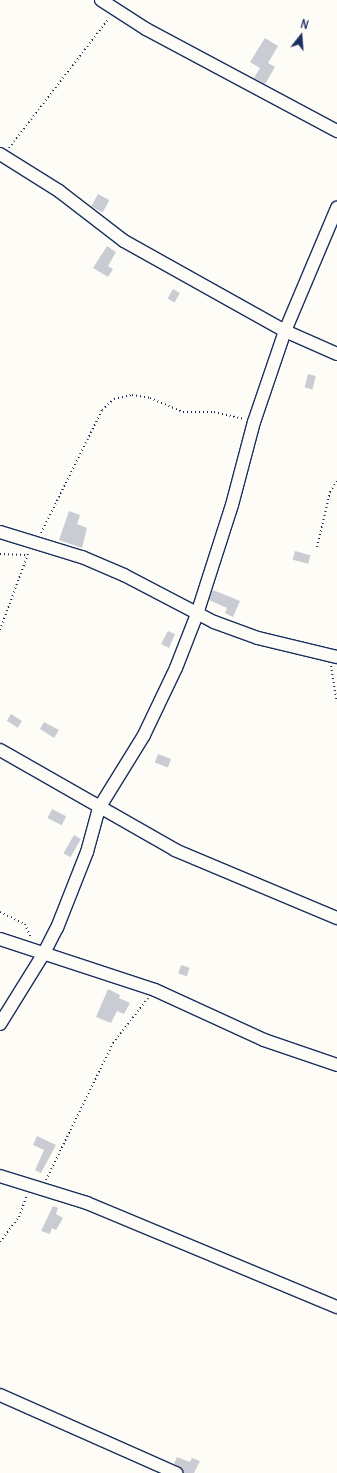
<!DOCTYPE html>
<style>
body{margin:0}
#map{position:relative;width:337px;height:1473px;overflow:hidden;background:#fdfcf7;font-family:Delius,sans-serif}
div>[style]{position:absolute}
.building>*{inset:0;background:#c9ccd3;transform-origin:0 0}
.path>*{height:2px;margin-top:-1px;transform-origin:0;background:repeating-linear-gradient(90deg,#1b2f5e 0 1px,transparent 0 4px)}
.roads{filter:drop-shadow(1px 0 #1b2f5e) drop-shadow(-1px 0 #1b2f5e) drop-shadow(0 1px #1b2f5e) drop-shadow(0 -1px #1b2f5e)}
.minor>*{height:12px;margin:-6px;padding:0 6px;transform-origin:6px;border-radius:6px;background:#fdfcf7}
span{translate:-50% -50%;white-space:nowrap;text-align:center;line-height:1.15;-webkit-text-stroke:3px #fdfcf7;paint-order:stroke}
.north{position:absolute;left:281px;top:16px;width:40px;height:40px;-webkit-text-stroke:3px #fdfcf7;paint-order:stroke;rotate:17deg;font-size:11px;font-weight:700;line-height:16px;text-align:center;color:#1b2f5e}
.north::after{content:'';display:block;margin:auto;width:14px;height:18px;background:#1b2f5e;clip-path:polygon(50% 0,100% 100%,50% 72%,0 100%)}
</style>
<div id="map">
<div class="building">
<i style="clip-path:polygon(265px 38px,278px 46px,268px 63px,275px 67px,265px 84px,254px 78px,260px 68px,250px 62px)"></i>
<i style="left:98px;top:194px;width:13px;height:14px;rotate:29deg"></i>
<i style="clip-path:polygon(107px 246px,116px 252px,108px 266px,113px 269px,108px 277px,93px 268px)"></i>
<i style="left:173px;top:289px;width:8px;height:11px;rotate:30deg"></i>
<i style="left:308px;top:374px;width:8px;height:14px;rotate:14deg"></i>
<i style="clip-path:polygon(69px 511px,80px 515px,77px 524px,87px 528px,82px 548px,59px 540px)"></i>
<i style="left:295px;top:551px;width:16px;height:9px;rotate:15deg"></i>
<i style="clip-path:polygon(213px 590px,240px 601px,233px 617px,225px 613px,227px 608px,209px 600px)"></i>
<i style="clip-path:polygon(168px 631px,175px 634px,169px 648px,161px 644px)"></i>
<i style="left:11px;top:714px;width:13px;height:8px;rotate:32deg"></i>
<i style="clip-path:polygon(44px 722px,59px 730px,54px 738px,40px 729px)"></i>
<i style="left:158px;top:754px;width:14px;height:9px;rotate:21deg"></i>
<i style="left:52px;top:809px;width:16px;height:10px;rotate:27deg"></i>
<i style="left:74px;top:835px;width:8px;height:21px;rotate:30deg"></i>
<i style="left:181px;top:965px;width:9px;height:9px;rotate:18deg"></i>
<i style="clip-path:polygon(108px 989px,120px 995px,119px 998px,130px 1003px,124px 1014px,117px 1011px,111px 1023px,96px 1017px)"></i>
<i style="clip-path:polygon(37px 1136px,56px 1145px,41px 1173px,35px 1170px,44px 1150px,33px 1145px)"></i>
<i style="clip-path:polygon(53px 1206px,58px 1208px,56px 1214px,63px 1218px,56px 1230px,52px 1228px,50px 1234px,41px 1231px)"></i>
<i style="clip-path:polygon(177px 1457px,190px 1462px,192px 1458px,200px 1461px,194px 1473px,183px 1473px,182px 1468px,174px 1464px)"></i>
</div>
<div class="path">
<i style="left:9px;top:148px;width:164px;rotate:-52.4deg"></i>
<i style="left:41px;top:533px;width:137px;rotate:-63.6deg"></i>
<i style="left:102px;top:410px;width:16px;rotate:-43deg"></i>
<i style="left:114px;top:399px;width:18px;rotate:-13deg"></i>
<i style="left:132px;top:395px;width:18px;rotate:9deg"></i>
<i style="left:150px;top:398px;width:36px;rotate:23deg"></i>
<i style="left:183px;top:412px;width:31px"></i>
<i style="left:214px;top:412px;width:31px;rotate:13deg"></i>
<i style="left:317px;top:547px;width:57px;rotate:-76.7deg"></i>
<i style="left:330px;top:492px;width:13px;rotate:-58deg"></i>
<i style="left:0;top:554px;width:26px;rotate:2deg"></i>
<i style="left:0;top:630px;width:84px;rotate:-69.8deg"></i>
<i style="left:331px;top:666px;width:36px;rotate:81deg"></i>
<i style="left:0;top:912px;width:28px;rotate:26deg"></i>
<i style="left:25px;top:924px;width:15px;rotate:67deg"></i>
<i style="left:46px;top:1180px;width:153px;rotate:-63.9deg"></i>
<i style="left:113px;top:1043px;width:57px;rotate:-52.1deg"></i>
<i style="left:0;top:1242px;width:31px;rotate:-53deg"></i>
<i style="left:19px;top:1217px;width:23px;rotate:-70deg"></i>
</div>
<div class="roads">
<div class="minor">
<i style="left:101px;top:0;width:54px;rotate:32.8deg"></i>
<i style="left:146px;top:29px;width:217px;rotate:28.1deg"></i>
<i style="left:0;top:154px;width:70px;rotate:32.1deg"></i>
<i style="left:59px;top:191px;width:82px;rotate:37.6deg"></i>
<i style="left:124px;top:241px;width:184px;rotate:29.2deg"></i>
<i style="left:285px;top:331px;width:57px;rotate:23.9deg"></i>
<i style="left:0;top:532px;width:86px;rotate:17deg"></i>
<i style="left:82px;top:557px;width:46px;rotate:23.2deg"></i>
<i style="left:124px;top:575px;width:102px;rotate:27.6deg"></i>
<i style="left:214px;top:622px;width:47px;rotate:20deg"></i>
<i style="left:258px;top:638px;width:81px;rotate:13.5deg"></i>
<i style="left:0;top:750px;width:202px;rotate:29.7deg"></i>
<i style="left:175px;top:850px;width:176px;rotate:22.8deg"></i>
<i style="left:0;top:939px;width:163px;rotate:18.2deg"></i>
<i style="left:155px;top:990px;width:120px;rotate:24.6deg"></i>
<i style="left:264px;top:1040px;width:77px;rotate:18.9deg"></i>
<i style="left:0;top:1024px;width:84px;rotate:-58.2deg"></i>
<i style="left:44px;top:953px;width:28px;rotate:-63deg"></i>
<i style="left:57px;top:928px;width:82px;rotate:-68.5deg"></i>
<i style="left:87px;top:852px;width:46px;rotate:-74.7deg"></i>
<i style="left:99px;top:808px;width:86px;rotate:-58.3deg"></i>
<i style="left:144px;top:735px;width:74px;rotate:-64.5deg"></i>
<i style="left:176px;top:668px;width:58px;rotate:-68.7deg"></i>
<i style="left:197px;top:614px;width:114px;rotate:-72.2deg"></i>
<i style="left:232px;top:505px;width:86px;rotate:-75.2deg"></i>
<i style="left:254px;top:422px;width:96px;rotate:-71.2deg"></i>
<i style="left:285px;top:331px;width:134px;rotate:-67.1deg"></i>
<i style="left:0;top:1176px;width:91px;rotate:17.2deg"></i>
<i style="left:87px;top:1203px;width:271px;rotate:22.6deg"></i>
<i style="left:0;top:1395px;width:193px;rotate:23.9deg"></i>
</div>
</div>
<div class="north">N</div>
</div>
